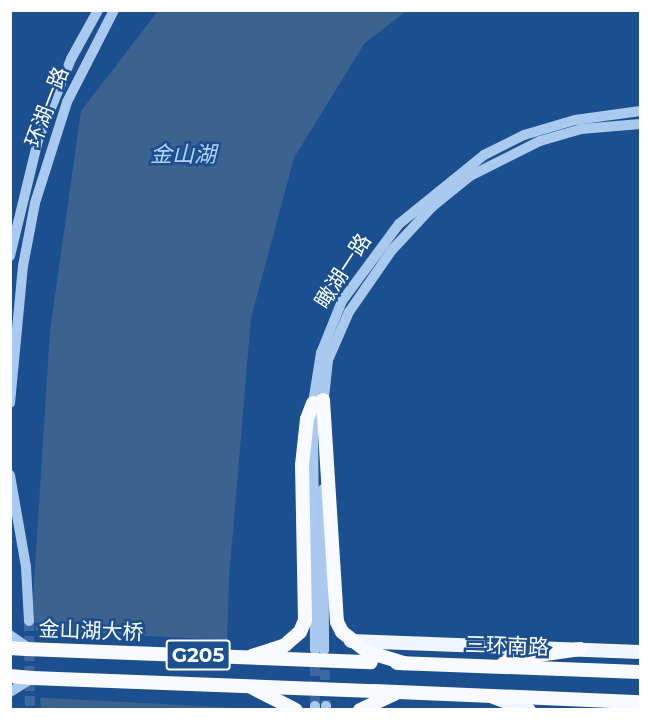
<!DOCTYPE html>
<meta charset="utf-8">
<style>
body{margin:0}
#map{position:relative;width:651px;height:720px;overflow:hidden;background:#1b4f8f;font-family:Montserrat,"Noto Sans SC",sans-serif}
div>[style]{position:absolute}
.water>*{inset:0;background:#3c6290}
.pier>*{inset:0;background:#1b4f8f;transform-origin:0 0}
.tertiary-tunnel>*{height:10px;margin-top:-5px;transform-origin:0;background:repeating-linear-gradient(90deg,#3d69a0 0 10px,transparent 0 15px)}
.tertiary>*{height:10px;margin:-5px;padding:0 5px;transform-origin:5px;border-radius:5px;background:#a9c9ee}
.primary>*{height:14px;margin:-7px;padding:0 7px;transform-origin:7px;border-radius:7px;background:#f0f6ff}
.trunk>*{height:14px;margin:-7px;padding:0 7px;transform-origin:7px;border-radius:7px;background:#f8faff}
.trunk-bridge>*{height:14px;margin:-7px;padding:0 7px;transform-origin:7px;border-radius:7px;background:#f8faff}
span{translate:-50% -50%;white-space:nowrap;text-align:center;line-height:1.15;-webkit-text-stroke:5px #1b4f8f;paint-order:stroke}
.shield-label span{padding:2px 4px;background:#1b4f8f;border:2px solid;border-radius:4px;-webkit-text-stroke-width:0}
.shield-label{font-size:20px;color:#fff;font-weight:700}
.street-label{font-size:21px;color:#fff}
.water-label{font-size:22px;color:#b5d3f5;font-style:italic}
.frame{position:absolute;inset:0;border:12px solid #fff;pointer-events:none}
</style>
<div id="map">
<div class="water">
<i style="clip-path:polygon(158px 11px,406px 11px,364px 44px,294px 158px,251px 318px,229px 578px,225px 709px,41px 710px,33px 598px,50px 331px,81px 111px)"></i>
</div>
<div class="pier">
<i style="left:32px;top:630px;width:198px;height:67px;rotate:3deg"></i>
</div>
<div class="tertiary-tunnel">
<i style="left:29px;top:621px;width:89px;rotate:89.4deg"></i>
<i style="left:324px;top:655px;width:51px;rotate:87.8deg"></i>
<i style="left:315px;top:706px;width:53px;rotate:-90deg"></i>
</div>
<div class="tertiary">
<i style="left:10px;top:256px;width:119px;rotate:-76.4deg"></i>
<i style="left:38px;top:140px;width:87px;rotate:-67.8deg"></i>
<i style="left:71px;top:59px;width:56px;rotate:-61.1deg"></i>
<i style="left:10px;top:403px;width:138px;rotate:-84.6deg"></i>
<i style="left:23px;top:266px;width:64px;rotate:-79.2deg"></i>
<i style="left:35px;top:203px;width:106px;rotate:-72.4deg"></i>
<i style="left:67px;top:102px;width:103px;rotate:-62.9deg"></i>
<i style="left:323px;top:407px;width:47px;rotate:-83.9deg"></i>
<i style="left:328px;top:360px;width:52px;rotate:-66.4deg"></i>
<i style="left:349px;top:312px;width:75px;rotate:-55.3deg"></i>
<i style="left:392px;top:250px;width:59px;rotate:-47.1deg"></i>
<i style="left:432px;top:207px;width:49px;rotate:-39.2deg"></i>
<i style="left:470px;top:176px;width:78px;rotate:-26.6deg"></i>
<i style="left:540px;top:141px;width:43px;rotate:-16.3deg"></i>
<i style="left:581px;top:129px;width:59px;rotate:-4.8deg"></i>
<i style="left:10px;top:475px;width:93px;rotate:80.1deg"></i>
<i style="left:26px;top:567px;width:54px;rotate:86.8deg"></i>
<i style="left:323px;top:489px;width:161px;rotate:89.6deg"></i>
<i style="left:10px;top:635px;width:24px;rotate:35deg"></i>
<i style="left:315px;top:650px;width:247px;rotate:-90.5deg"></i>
<i style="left:313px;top:403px;width:51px;rotate:-80.9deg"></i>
<i style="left:321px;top:353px;width:56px;rotate:-68deg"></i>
<i style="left:342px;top:301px;width:96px;rotate:-53.5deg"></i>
<i style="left:399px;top:224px;width:109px;rotate:-39.1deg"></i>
<i style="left:484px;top:155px;width:45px;rotate:-26.6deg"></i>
<i style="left:524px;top:135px;width:53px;rotate:-16.4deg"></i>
<i style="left:575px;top:120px;width:66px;rotate:-7.9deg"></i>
<i style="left:10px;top:692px;width:26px;rotate:-32deg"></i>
<i style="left:315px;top:706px;width:4px;rotate:90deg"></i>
<i style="left:326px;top:706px;width:4px;rotate:90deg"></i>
</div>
<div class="primary">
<i style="left:351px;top:641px;width:289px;rotate:2.2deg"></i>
<i style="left:493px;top:697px;width:38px;rotate:20deg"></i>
</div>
<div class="trunk">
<i style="left:323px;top:400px;width:222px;rotate:86.4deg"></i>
<i style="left:337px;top:622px;width:11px;rotate:63deg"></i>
<i style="left:342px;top:632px;width:33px;rotate:38deg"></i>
<i style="left:368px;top:652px;width:38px;rotate:17deg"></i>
<i style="left:10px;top:648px;width:16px;rotate:4deg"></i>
<i style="left:252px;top:656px;width:35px;rotate:-18deg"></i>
<i style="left:285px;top:645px;width:20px;rotate:-41deg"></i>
<i style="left:300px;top:632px;width:13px;rotate:-67deg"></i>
<i style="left:305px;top:620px;width:155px;rotate:-91.1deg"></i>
<i style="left:302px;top:465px;width:46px;rotate:-83.8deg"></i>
<i style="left:307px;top:419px;width:17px;rotate:-69deg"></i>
<i style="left:397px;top:663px;width:243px;rotate:2.1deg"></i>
<i style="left:503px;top:664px;width:9px;rotate:-36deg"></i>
<i style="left:510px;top:659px;width:71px;rotate:-8.1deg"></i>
<i style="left:10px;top:676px;width:22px;rotate:5deg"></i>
<i style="left:253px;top:688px;width:48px;rotate:27.1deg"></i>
<i style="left:374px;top:691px;width:266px;rotate:2.4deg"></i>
<i style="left:360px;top:710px;width:38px;rotate:-25deg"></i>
</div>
<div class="trunk-bridge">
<i style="left:26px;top:649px;width:345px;rotate:2.2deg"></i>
<i style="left:32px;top:678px;width:342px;rotate:2.2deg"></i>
</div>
<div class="shield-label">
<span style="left:198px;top:655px">G205</span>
</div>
<div class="street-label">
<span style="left:47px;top:107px;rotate:-69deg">环湖一路</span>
<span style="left:343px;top:271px;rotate:-57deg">瞰湖一路</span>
<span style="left:91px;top:631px;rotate:2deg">金山湖大桥</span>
<span style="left:507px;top:646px;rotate:2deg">三环南路</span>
</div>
<div class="water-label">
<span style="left:183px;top:155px">金山湖</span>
</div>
<div class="frame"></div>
</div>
